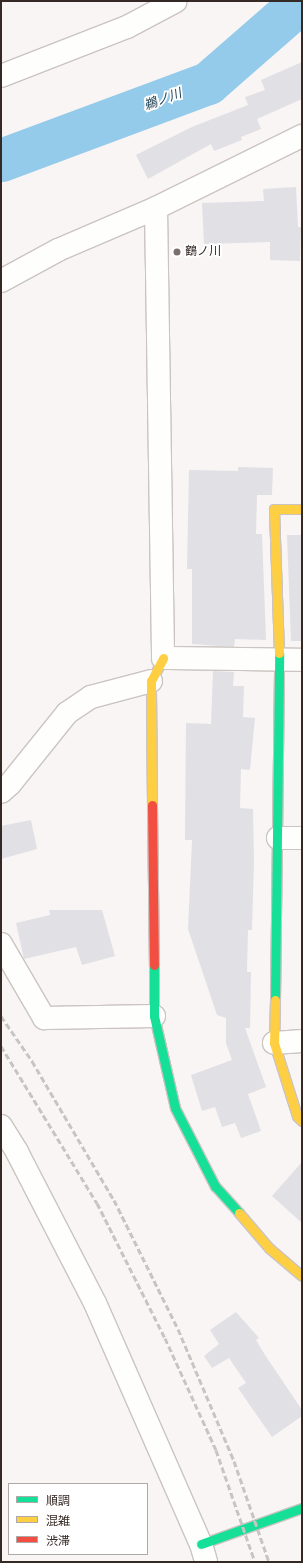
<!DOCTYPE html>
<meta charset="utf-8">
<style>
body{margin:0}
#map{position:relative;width:303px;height:1563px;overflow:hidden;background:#f8f5f4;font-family:Rubik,"Noto Sans JP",sans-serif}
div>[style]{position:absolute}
.river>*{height:43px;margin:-21.5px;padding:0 21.5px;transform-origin:21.5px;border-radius:21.5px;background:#94caea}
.building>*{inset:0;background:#e1e0e5}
.roads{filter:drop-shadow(1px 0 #cbc4c1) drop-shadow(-1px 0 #cbc4c1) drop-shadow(0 1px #cbc4c1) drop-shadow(0 -1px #cbc4c1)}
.street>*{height:22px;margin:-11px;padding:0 11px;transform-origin:11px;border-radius:11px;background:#fefefd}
.fast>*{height:9px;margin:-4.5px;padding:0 4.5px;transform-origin:4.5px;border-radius:4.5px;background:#16e098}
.slow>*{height:9px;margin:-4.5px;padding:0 4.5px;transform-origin:4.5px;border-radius:4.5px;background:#ffcf43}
.jam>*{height:9px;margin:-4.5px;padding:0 4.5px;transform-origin:4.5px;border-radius:4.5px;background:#f24e42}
.rail>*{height:3px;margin-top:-1.5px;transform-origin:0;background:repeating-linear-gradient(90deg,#c6c5c4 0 6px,transparent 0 9px)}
.dots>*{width:11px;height:11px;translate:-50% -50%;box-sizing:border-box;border:2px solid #fff;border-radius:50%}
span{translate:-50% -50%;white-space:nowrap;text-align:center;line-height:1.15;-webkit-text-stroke:3.5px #fff;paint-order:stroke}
.poi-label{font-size:12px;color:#352925}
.left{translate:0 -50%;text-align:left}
.water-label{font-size:13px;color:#1d4053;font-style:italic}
.frame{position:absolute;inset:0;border:2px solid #352925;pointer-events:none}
.legend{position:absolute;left:8px;top:1483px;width:140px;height:72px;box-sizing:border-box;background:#fff;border:1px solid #aea9a8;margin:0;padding:5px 7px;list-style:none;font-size:12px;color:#352925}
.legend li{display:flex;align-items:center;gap:8px;height:20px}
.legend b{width:20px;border:1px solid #aea9a8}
</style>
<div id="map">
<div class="river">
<i style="left:1px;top:160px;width:221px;rotate:-20.4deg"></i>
<i style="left:208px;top:83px;width:125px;rotate:-41.1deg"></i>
</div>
<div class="building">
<i style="clip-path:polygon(302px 62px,302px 99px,257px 119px,261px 129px,241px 137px,242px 140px,214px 151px,211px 144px,148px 179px,136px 155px,192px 127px,248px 105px,245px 97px,265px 90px,261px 80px)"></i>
<i style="clip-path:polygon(296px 187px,298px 227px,301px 227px,300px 261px,270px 260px,270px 242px,204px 244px,202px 203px,264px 201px,263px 189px)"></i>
<i style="clip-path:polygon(238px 467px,273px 468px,272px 495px,257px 495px,256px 534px,262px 534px,266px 640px,235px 639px,234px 647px,192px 644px,192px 569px,187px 569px,189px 470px,238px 471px)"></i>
<i style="clip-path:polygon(287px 535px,302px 535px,302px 641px,291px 641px)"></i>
<i style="clip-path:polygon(213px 671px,234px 672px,233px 686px,244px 686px,243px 717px,255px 718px,250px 770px,241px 769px,240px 808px,253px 809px,254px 861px,252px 930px,248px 930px,247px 972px,251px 972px,250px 1028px,245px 1028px,266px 1087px,248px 1094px,261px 1131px,241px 1138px,235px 1123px,222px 1127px,215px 1107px,202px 1111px,191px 1075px,232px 1060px,226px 1043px,226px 1018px,217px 1015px,188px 929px,192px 840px,185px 840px,186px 723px,211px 724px)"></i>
<i style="clip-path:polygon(31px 820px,37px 849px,1px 859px,1px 826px)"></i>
<i style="clip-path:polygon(49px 910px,102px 910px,115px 956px,82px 965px,76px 947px,24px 959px,16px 923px,50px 915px)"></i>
<i style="clip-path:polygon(302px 1162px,302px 1223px,272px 1196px)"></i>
<i style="clip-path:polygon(236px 1312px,259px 1338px,256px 1340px,265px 1355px,302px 1410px,302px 1416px,272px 1437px,238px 1388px,246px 1383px,229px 1358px,212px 1368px,204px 1356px,219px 1344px,210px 1330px)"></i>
</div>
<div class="roads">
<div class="street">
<i style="left:1px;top:76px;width:135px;rotate:-21.3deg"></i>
<i style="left:127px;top:27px;width:55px;rotate:-28deg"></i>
<i style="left:156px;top:208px;width:450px;rotate:89.1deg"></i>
<i style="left:163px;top:658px;width:139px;rotate:0.8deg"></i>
<i style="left:1px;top:281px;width:65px;rotate:-28.5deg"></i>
<i style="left:58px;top:250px;width:107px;rotate:-23.2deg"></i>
<i style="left:156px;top:208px;width:163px;rotate:-26.3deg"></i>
<i style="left:1px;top:792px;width:12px;rotate:-42deg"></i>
<i style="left:10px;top:784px;width:91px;rotate:-51.2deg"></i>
<i style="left:67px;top:713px;width:29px;rotate:-34deg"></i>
<i style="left:91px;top:697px;width:62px;rotate:-14.9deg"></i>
<i style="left:278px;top:838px;width:24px"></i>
<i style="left:1px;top:944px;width:86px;rotate:59.8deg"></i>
<i style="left:44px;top:1018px;width:110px;rotate:-1deg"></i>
<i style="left:274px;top:1043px;width:28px;rotate:-4deg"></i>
<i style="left:1px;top:1126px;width:31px;rotate:58deg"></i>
<i style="left:17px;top:1152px;width:170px;rotate:62.7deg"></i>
<i style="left:95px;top:1303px;width:263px;rotate:66.3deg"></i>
<i style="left:201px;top:1544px;width:19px;rotate:74deg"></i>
</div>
<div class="fast">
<i style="left:154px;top:965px;width:51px;rotate:90deg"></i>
<i style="left:154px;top:1016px;width:94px;rotate:77.1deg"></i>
<i style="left:175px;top:1108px;width:88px;rotate:62.9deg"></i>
<i style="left:215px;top:1186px;width:36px;rotate:48deg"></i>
<i style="left:275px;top:1000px;width:347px;rotate:-89.3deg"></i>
<i style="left:201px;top:1544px;width:107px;rotate:-19.6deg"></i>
</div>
<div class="slow">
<i style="left:279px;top:653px;width:144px;rotate:-92deg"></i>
<i style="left:274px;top:509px;width:28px"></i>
<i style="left:152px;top:805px;width:124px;rotate:-90.5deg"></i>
<i style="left:151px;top:681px;width:26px;rotate:-62deg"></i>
<i style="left:275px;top:1000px;width:43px;rotate:91.3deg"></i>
<i style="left:274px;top:1043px;width:77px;rotate:72.5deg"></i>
<i style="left:297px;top:1116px;width:7px;rotate:45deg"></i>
<i style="left:239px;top:1213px;width:46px;rotate:49.4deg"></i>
<i style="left:269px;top:1248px;width:43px;rotate:40.3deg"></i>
</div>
<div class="jam">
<i style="left:152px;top:805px;width:160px;rotate:89.3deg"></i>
</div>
</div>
<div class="rail">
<i style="left:1px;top:1016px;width:55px;rotate:55.4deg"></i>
<i style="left:32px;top:1061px;width:161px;rotate:59.5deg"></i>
<i style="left:114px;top:1200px;width:144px;rotate:63.6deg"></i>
<i style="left:178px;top:1329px;width:143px;rotate:67deg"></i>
<i style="left:234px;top:1461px;width:107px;rotate:70.9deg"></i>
<i style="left:1px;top:1046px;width:184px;rotate:58.6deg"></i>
<i style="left:97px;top:1203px;width:151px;rotate:63.3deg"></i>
<i style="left:165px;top:1338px;width:123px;rotate:65.5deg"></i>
<i style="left:216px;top:1450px;width:119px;rotate:70.8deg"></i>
</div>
<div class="dots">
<i style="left:177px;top:252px;background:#79706d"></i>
</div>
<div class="poi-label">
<span class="left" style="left:185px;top:252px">鶴ノ川</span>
</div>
<div class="water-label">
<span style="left:163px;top:100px;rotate:-20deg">鵜ノ川</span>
</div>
<div class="frame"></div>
<ul class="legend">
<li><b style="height:5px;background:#16e098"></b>順調</li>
<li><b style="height:5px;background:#ffcf43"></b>混雑</li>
<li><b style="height:5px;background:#f24e42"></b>渋滞</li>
</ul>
</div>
